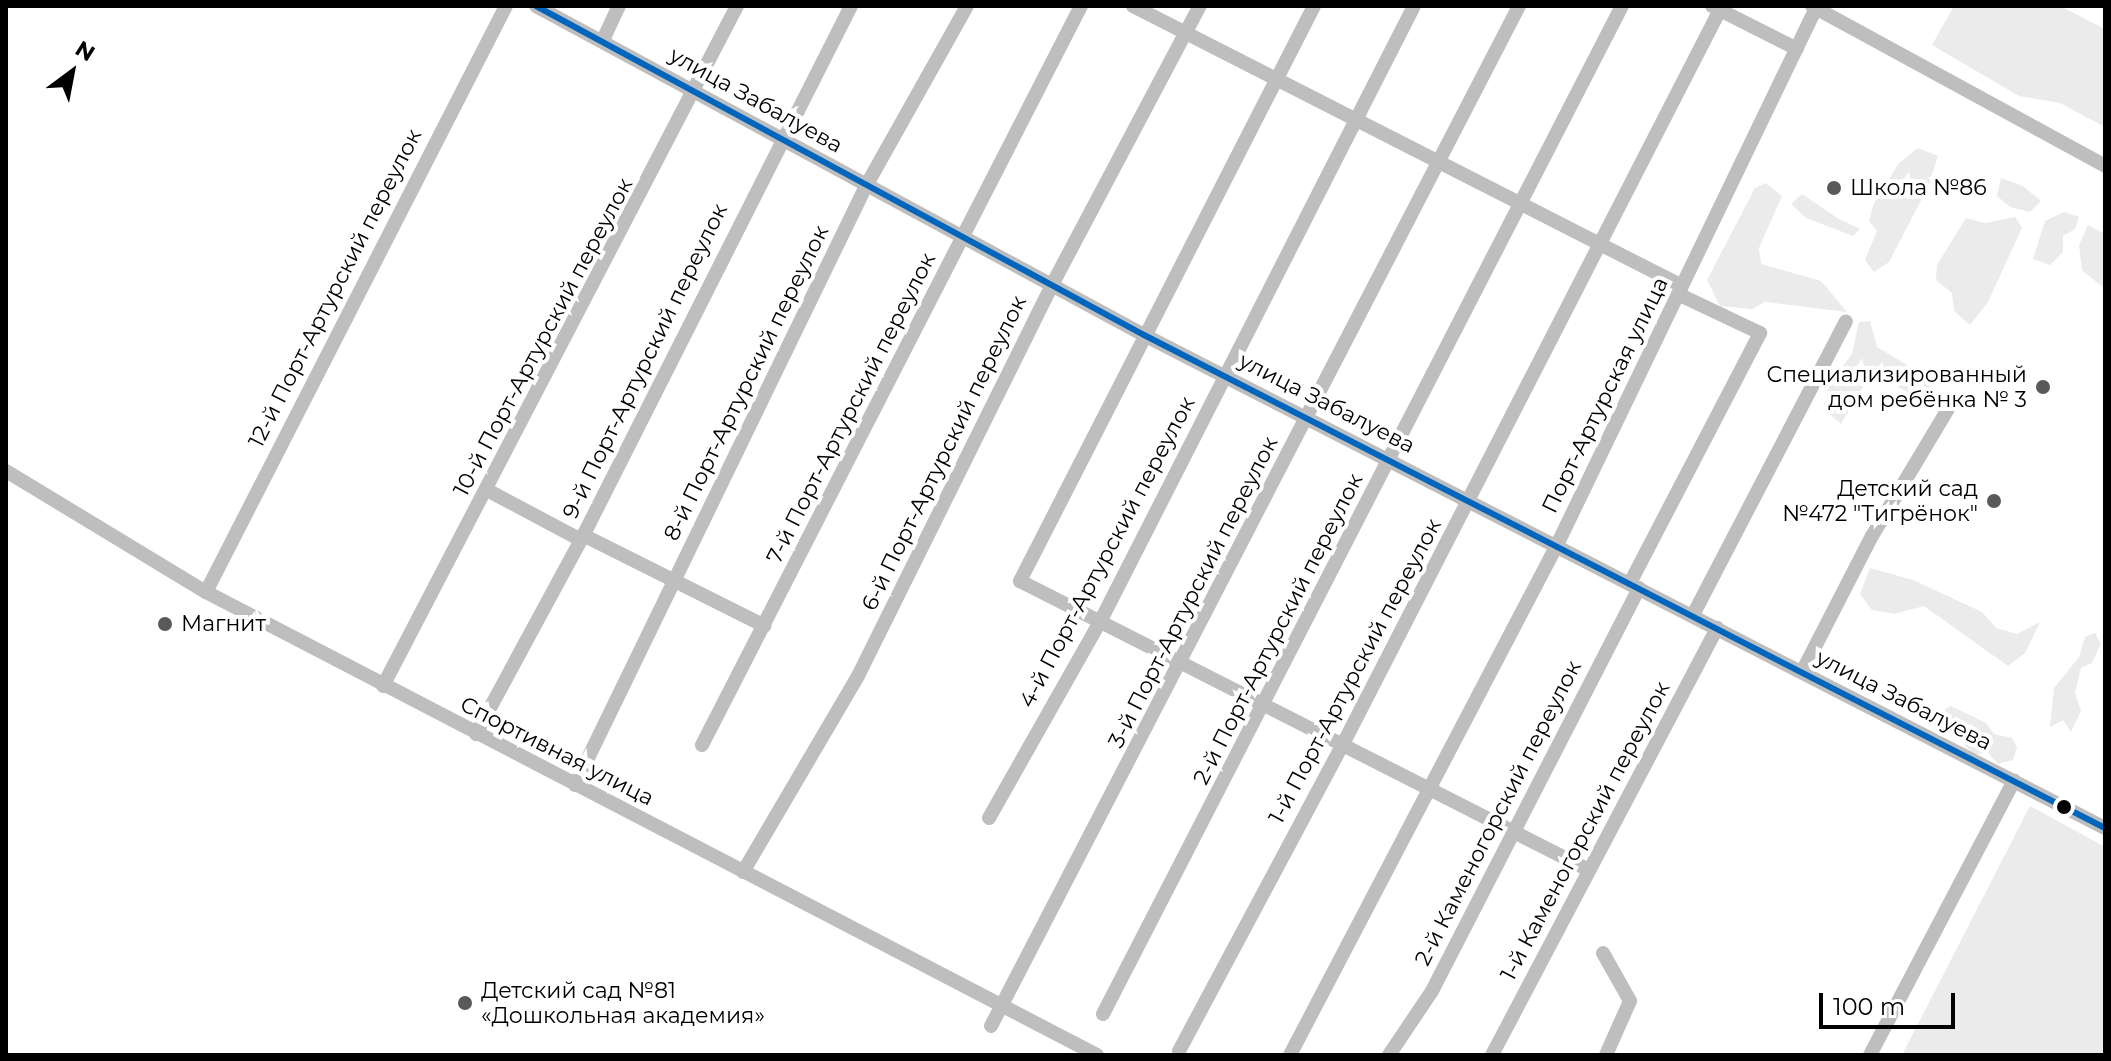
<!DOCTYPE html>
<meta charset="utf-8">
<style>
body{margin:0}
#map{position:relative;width:2111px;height:1061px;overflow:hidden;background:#fff;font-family:Montserrat,sans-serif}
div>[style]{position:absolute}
.green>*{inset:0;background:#ebebeb}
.minor>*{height:14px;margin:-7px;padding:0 7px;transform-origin:7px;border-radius:7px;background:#bebebe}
.bus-1>*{height:6px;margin:-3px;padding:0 3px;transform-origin:3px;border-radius:3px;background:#0065bd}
.dots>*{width:22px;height:22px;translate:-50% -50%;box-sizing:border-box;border:4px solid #fff;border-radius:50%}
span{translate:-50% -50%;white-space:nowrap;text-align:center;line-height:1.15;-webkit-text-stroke:8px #fff;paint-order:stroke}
.street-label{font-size:22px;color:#000}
.poi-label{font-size:22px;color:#000}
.left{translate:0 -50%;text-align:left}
.right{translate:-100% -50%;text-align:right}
.frame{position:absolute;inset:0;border:8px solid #000;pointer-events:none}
.north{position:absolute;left:32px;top:32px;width:80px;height:80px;-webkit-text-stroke:6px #fff;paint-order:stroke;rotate:32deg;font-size:22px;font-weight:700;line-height:32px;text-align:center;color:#000}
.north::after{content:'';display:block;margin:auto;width:28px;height:36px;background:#000;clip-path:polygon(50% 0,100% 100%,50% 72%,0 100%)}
.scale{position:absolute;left:1819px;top:993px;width:136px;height:36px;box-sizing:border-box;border:4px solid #000;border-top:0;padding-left:10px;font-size:24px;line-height:28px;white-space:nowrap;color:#000;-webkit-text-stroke:6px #fff;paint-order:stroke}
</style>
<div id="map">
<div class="green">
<i style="clip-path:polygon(1954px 6px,2060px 6px,2105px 29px,2105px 127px,2060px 103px,2019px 96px,1932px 45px)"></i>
<i style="clip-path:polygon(1918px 148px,1938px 156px,1928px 187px,1889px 262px,1874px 272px,1865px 260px,1877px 231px,1869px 221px,1874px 203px,1899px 163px)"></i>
<i style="clip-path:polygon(2001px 178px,2023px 186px,2041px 201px,2030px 212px,2010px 207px,1997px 196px)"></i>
<i style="clip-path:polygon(1766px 183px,1782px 196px,1759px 248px,1761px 264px,1821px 281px,1847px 312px,1765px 302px,1752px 309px,1720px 306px,1707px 280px,1755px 188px)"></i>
<i style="clip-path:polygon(1802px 194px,1839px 219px,1860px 229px,1853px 236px,1806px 218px,1791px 204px)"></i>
<i style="clip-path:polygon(2064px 212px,2079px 217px,2075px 229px,2063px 236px,2063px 252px,2050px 265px,2033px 259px,2045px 221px)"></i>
<i style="clip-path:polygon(2015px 217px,2022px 228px,1988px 302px,1970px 325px,1954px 311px,1952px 293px,1936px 280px,1937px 265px,1966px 218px,1985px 223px)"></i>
<i style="clip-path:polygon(2088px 225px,2105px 234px,2105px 289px,2082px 270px,2079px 245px)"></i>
<i style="clip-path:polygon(1870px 321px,1877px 347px,1919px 372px,1933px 389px,1926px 403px,1882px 377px,1867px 380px,1841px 424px,1826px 411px,1828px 385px,1852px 354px,1859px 322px)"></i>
<i style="clip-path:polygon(1870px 568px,1913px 580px,1982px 612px,1996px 628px,2017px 634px,2040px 622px,2025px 653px,2008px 666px,1924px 606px,1894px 614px,1872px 610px,1860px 594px)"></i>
<i style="clip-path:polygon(2095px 633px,2101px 644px,2092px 663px,2081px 668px,2075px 693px,2081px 711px,2071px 732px,2063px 720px,2050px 727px,2054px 688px,2079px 657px,2085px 637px)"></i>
<i style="clip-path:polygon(1951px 706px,1986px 723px,1994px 734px,2012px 738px,2017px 748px,2013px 760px,1998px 764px,1988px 753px,1974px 754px,1966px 747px,1951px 721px,1942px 721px,1939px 712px)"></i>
<i style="clip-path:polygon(2030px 806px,2105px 847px,2105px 1055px,1902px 1055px)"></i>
</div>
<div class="minor">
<i style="left:536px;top:6px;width:691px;rotate:28.42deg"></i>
<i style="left:1144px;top:335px;width:1080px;rotate:27.16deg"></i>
<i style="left:1133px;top:6px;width:616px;rotate:27.02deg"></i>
<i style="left:1314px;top:6px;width:646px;rotate:117.08deg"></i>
<i style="left:1020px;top:581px;width:638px;rotate:26.93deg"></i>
<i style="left:1712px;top:6px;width:95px;rotate:26.8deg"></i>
<i style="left:1812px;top:6px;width:334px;rotate:28.6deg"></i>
<i style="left:603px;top:40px;width:38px;rotate:-65deg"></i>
<i style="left:6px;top:471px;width:234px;rotate:31.2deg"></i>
<i style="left:206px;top:592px;width:1004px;rotate:27.46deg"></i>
<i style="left:487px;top:490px;width:106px;rotate:28deg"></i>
<i style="left:583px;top:535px;width:203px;rotate:26.6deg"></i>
<i style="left:1630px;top:583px;width:282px;rotate:-62.5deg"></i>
<i style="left:1760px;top:333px;width:89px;rotate:-154.6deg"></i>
<i style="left:206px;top:592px;width:658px;rotate:-62.89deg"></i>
<i style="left:1693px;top:615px;width:331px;rotate:-62.5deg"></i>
<i style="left:1802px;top:672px;width:153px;rotate:-62.8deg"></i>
<i style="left:1872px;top:536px;width:148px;rotate:-59.1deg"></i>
<i style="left:383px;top:686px;width:767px;rotate:-62.5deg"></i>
<i style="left:476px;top:734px;width:221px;rotate:-61.6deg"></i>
<i style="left:581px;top:540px;width:598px;rotate:-63.18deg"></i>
<i style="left:702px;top:745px;width:831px;rotate:-62.85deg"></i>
<i style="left:575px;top:785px;width:666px;rotate:-64.09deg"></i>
<i style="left:866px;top:186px;width:206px;rotate:-60.7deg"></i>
<i style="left:989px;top:818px;width:225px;rotate:-60.5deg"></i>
<i style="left:1100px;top:622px;width:691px;rotate:-62.99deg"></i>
<i style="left:743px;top:872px;width:227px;rotate:-59.6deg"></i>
<i style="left:858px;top:676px;width:436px;rotate:-63.6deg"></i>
<i style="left:1052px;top:285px;width:316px;rotate:-62.1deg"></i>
<i style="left:1603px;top:953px;width:55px;rotate:60.6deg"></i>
<i style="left:1630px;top:1001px;width:59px;rotate:114deg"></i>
<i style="left:1103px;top:1014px;width:1134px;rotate:-62.76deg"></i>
<i style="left:991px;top:1026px;width:1149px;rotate:-62.63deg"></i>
<i style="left:1179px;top:1051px;width:346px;rotate:-61.9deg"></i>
<i style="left:1342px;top:746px;width:827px;rotate:-62.82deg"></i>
<i style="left:1290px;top:1055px;width:576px;rotate:-62.37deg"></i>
<i style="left:1557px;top:545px;width:598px;rotate:-64.25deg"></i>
<i style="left:1389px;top:1055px;width:77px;rotate:-56.1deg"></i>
<i style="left:1432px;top:991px;width:453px;rotate:-62.8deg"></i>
<i style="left:1492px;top:1055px;width:483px;rotate:-62.2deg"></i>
<i style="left:1870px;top:1055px;width:310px;rotate:-62.3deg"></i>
</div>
<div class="bus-1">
<i style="left:536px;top:6px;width:691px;rotate:28.42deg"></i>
<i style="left:1144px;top:335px;width:1080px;rotate:27.16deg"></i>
</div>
<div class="dots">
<i style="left:1834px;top:188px;background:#595959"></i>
<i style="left:2043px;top:387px;background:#595959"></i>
<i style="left:1994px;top:501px;background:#595959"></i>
<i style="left:165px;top:624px;background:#595959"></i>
<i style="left:2064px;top:807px;background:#000"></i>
<i style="left:465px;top:1003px;background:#595959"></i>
</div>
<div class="street-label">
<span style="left:756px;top:100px;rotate:29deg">улица Забалуева</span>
<span style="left:335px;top:288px;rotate:-63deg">12-й Порт-Артурский переулок</span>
<span style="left:543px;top:337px;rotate:-62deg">10-й Порт-Артурский переулок</span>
<span style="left:645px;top:361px;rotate:-64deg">9-й Порт-Артурский переулок</span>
<span style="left:746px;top:383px;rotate:-64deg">8-й Порт-Артурский переулок</span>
<span style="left:1605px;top:395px;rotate:-64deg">Порт-Артурская улица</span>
<span style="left:1327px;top:403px;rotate:27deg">улица Забалуева</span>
<span style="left:851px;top:408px;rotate:-63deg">7-й Порт-Артурский переулок</span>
<span style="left:944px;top:453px;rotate:-64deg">6-й Порт-Артурский переулок</span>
<span style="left:1107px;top:552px;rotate:-62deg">4-й Порт-Артурский переулок</span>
<span style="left:1193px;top:592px;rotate:-63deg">3-й Порт-Артурский переулок</span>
<span style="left:1278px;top:629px;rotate:-63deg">2-й Порт-Артурский переулок</span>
<span style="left:1355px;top:671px;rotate:-62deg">1-й Порт-Артурский переулок</span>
<span style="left:1904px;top:700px;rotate:27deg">улица Забалуева</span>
<span style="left:557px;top:751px;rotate:27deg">Спортивная улица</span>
<span style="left:1498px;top:813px;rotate:-63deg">2-й Каменогорский переулок</span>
<span style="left:1585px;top:831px;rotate:-62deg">1-й Каменогорский переулок</span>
</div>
<div class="poi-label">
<span class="left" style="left:1850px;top:188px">Школа №86</span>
<span class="right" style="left:2027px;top:387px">Специализированный<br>дом ребёнка № 3</span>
<span class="right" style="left:1978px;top:501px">Детский сад<br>№472 "Тигрёнок"</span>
<span class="left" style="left:181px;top:624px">Магнит</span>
<span class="left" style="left:481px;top:1003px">Детский сад №81<br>«Дошкольная академия»</span>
</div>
<div class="frame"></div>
<div class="north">N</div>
<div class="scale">100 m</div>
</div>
